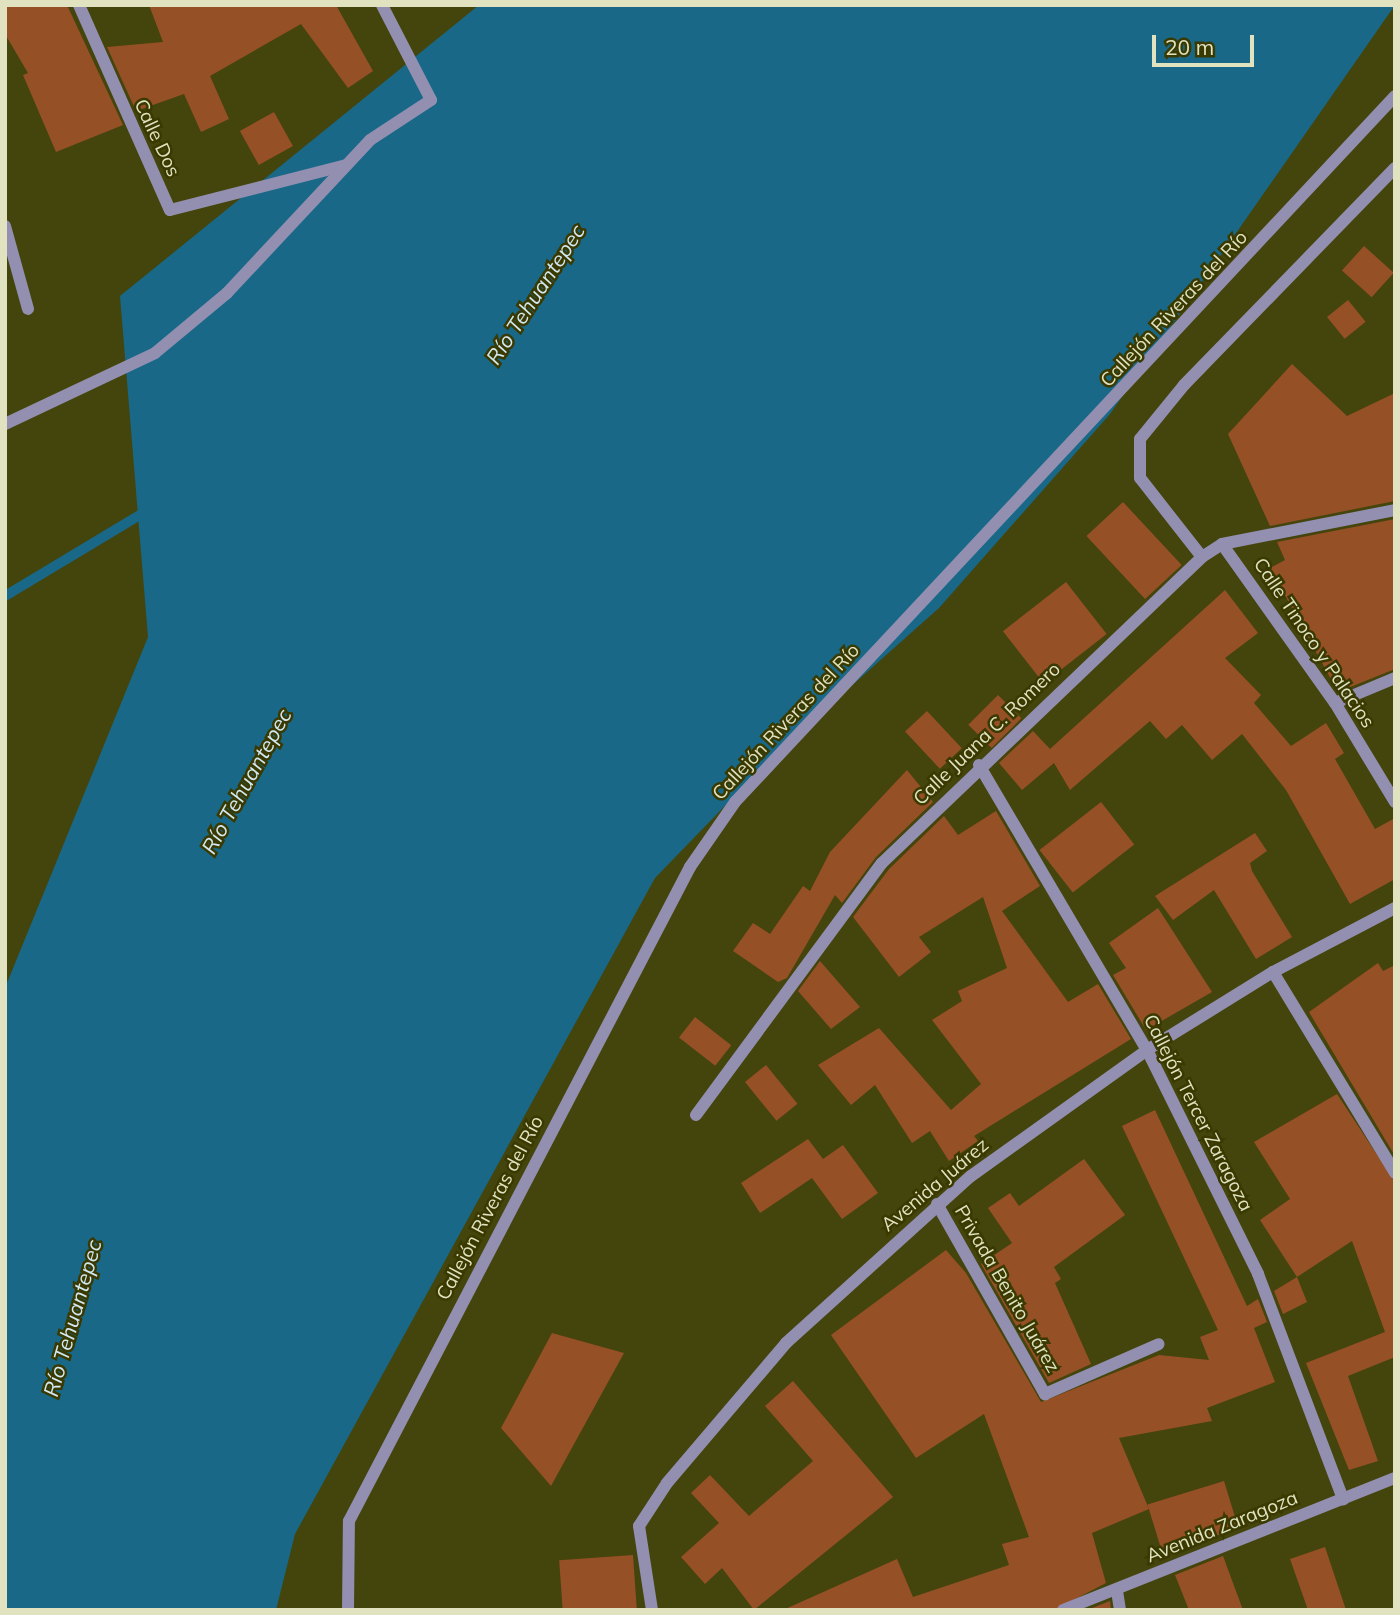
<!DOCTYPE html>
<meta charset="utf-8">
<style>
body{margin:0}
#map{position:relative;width:1400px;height:1615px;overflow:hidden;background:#44440d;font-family:Mulish,sans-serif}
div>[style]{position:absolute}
.water>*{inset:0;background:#196887}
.stream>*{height:10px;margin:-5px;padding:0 5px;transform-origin:5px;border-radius:5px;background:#196887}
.building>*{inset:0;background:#965026;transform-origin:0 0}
.minor>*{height:12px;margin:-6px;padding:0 6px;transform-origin:6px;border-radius:6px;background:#928fb0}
span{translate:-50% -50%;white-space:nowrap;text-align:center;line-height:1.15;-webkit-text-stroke:5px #393900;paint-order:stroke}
.street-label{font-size:19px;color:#e0e2c0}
.water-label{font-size:21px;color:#d2e8f3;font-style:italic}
.frame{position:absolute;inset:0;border:7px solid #e0e2c0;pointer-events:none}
.scale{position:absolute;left:1152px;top:35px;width:102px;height:32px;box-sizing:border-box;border:4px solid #e0e2c0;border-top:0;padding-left:9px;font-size:21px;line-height:24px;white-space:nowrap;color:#e0e2c0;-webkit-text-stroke:5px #393900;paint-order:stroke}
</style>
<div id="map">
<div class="water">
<i style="clip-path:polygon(479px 5px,1395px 5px,1110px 414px,939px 608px,777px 752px,655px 878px,295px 1534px,276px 1610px,5px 1610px,5px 988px,148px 637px,120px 296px)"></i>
</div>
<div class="stream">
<i style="left:5px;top:596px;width:169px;rotate:-31deg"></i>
</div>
<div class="building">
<i style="clip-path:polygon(5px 5px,67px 5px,123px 125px,56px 152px,23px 75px,28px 73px,5px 34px)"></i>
<i style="clip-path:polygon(149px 5px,336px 5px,373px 71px,348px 88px,301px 24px,210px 76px,229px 119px,201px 132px,184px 94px,136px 111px,107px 47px,163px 42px)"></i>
<i style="left:274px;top:112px;width:39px;height:39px;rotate:61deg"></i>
<i style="left:1364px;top:246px;width:40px;height:33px;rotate:42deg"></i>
<i style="left:1348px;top:300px;width:28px;height:27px;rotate:51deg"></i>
<i style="clip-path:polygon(1292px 364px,1347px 416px,1395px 393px,1395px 501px,1270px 526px,1228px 434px)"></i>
<i style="left:1123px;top:502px;width:86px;height:50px;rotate:47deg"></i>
<i style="clip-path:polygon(1395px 519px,1395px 669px,1338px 692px,1270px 568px,1285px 560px,1277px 542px)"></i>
<i style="left:1066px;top:582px;width:66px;height:80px;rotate:52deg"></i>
<i style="clip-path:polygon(1225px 590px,1258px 633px,1225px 658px,1261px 695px,1254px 703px,1291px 746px,1326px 723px,1344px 753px,1335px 759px,1375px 829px,1395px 818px,1395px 879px,1350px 904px,1286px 790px,1242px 734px,1212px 760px,1182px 725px,1166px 739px,1150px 721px,1070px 790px,1054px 763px,1022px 790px,999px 763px,1033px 731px,1050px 749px)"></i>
<i style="left:998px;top:695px;width:33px;height:42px;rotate:45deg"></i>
<i style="left:927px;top:711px;width:51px;height:30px;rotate:47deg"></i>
<i style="clip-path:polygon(907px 770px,933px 802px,876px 857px,842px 903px,835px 895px,787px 978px,778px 982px,733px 951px,753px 923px,770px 934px,803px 886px,810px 891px,830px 852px)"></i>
<i style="left:1101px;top:802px;width:54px;height:78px;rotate:52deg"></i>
<i style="clip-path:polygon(996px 811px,1040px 886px,1002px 911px,1068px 1002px,1098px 984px,1131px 1039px,974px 1136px,978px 1141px,949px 1161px,930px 1131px,912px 1143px,875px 1085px,851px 1105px,818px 1065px,879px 1028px,951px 1110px,981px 1084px,932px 1020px,962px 1001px,958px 991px,1007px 968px,983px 897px,919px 937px,931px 952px,899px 977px,853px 917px,889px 869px,944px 816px,958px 835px)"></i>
<i style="clip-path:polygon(1255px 833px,1267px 851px,1250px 863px,1252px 871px,1292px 937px,1256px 959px,1214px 890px,1173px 920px,1155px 896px)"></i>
<i style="clip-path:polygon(1158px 908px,1212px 992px,1146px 1030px,1113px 975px,1126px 968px,1109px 943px)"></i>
<i style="clip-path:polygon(820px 961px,860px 1007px,831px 1029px,798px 991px)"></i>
<i style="clip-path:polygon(1378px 963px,1383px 971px,1395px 965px,1395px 1156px,1309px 1012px)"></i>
<i style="left:695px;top:1017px;width:46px;height:26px;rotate:38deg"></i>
<i style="left:766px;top:1065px;width:50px;height:27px;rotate:51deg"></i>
<i style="clip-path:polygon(1337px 1094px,1395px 1182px,1395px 1357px,1348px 1376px,1378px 1461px,1349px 1470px,1306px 1363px,1385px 1332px,1352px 1241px,1297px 1277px,1260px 1220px,1290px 1199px,1254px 1142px)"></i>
<i style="clip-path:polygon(1155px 1110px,1247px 1306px,1258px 1299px,1267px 1322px,1254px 1328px,1275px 1382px,1207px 1408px,1212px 1421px,1119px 1438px,1149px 1509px,1092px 1533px,1106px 1583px,1054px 1610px,783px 1610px,897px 1559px,913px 1597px,1009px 1565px,1002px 1544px,1029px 1537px,984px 1414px,916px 1458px,831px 1335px,946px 1250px,966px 1273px,1041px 1402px,1159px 1355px,1209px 1360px,1200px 1337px,1218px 1330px,1122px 1126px)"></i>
<i style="clip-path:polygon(808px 1139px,823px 1159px,843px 1145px,878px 1193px,842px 1219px,812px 1178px,760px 1213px,741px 1183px)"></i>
<i style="clip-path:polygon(1084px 1159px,1125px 1215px,1054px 1267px,1061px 1279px,1055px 1283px,1091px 1364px,1049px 1383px,981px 1264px,1012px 1243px,988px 1208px,1010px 1193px,1019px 1206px)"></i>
<i style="clip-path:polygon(1297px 1277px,1307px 1302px,1283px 1314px,1274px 1291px)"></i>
<i style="clip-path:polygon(552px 1333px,624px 1353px,551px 1486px,501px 1428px)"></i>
<i style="clip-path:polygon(793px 1381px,893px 1497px,754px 1610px,722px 1568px,705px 1584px,681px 1557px,719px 1523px,691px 1493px,710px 1475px,749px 1516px,813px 1461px,765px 1406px)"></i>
<i style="left:1224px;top:1481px;width:50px;height:80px;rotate:73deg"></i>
<i style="clip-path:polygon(1325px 1547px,1346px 1610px,1308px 1610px,1290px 1559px)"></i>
<i style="left:633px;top:1555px;width:55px;height:74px;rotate:86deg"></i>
<i style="clip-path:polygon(1223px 1556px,1243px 1610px,1189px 1610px,1175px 1575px)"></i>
<i style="clip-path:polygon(1110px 1601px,1111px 1610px,1087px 1610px)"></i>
</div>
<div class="minor">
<i style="left:79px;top:5px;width:224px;rotate:66.1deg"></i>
<i style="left:170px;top:210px;width:182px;rotate:-14.3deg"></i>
<i style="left:5px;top:226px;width:86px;rotate:74.5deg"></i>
<i style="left:5px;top:424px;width:166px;rotate:-25.3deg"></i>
<i style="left:155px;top:353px;width:94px;rotate:-39.8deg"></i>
<i style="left:227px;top:293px;width:209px;rotate:-46.9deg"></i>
<i style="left:370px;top:140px;width:73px;rotate:-33.3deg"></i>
<i style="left:431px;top:100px;width:107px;rotate:-117.3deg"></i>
<i style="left:1222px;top:544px;width:195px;rotate:54.6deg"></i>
<i style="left:1335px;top:703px;width:116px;rotate:58.8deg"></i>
<i style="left:1202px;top:557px;width:100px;rotate:-128.1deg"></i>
<i style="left:1140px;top:478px;width:39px;rotate:-90deg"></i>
<i style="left:1140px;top:439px;width:70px;rotate:-50.8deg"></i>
<i style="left:1184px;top:385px;width:303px;rotate:-45.8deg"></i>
<i style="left:1335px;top:703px;width:65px;rotate:-22.6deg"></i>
<i style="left:979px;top:765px;width:331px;rotate:59.5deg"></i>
<i style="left:1147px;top:1050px;width:250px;rotate:63.6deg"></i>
<i style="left:1258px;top:1274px;width:241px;rotate:69.3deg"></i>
<i style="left:1273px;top:972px;width:235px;rotate:58.7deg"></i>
<i style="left:696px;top:1115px;width:313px;rotate:-53.6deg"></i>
<i style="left:882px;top:863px;width:443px;rotate:-43.7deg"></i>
<i style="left:1202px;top:557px;width:24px;rotate:-33deg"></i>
<i style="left:1222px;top:544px;width:176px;rotate:-11.1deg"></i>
<i style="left:937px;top:1204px;width:219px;rotate:60.4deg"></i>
<i style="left:1045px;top:1394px;width:124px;rotate:-23.7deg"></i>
<i style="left:1117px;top:1591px;width:19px;rotate:81deg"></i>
<i style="left:348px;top:1610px;width:89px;rotate:-89.4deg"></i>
<i style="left:349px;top:1521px;width:738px;rotate:-62.46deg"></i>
<i style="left:690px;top:867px;width:79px;rotate:-55.3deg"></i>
<i style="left:735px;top:802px;width:966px;rotate:-46.93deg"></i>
<i style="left:652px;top:1610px;width:85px;rotate:-98.8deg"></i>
<i style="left:639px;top:1526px;width:51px;rotate:-56.9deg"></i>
<i style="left:667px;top:1483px;width:184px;rotate:-49.6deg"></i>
<i style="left:786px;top:1343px;width:249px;rotate:-42.1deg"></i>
<i style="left:971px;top:1176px;width:216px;rotate:-35.6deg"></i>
<i style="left:1147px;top:1050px;width:148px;rotate:-31.8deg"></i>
<i style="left:1273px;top:972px;width:138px;rotate:-27.7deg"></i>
<i style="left:1063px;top:1610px;width:357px;rotate:-21.7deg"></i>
</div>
<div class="street-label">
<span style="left:157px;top:138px;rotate:65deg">Calle Dos</span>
<span style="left:1174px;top:309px;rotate:-47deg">Callejón Riveras del Río</span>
<span style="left:1314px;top:643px;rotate:56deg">Calle Tinoco y Palacios</span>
<span style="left:786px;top:722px;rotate:-47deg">Callejón Riveras del Río</span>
<span style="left:987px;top:734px;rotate:-44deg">Calle Juana C. Romero</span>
<span style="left:1198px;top:1113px;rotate:63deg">Callejón Tercer Zaragoza</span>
<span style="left:935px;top:1185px;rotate:-40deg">Avenida Juárez</span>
<span style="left:490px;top:1208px;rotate:-62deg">Callejón Riveras del Río</span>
<span style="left:1007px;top:1289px;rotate:60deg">Privada Benito Juárez</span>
<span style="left:1222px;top:1527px;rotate:-22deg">Avenida Zaragoza</span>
</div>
<div class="water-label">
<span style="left:535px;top:294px;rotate:-57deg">Río Tehuantepec</span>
<span style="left:246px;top:781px;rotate:-61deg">Río Tehuantepec</span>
<span style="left:72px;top:1318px;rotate:-74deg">Río Tehuantepec</span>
</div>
<div class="frame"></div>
<div class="scale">20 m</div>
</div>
